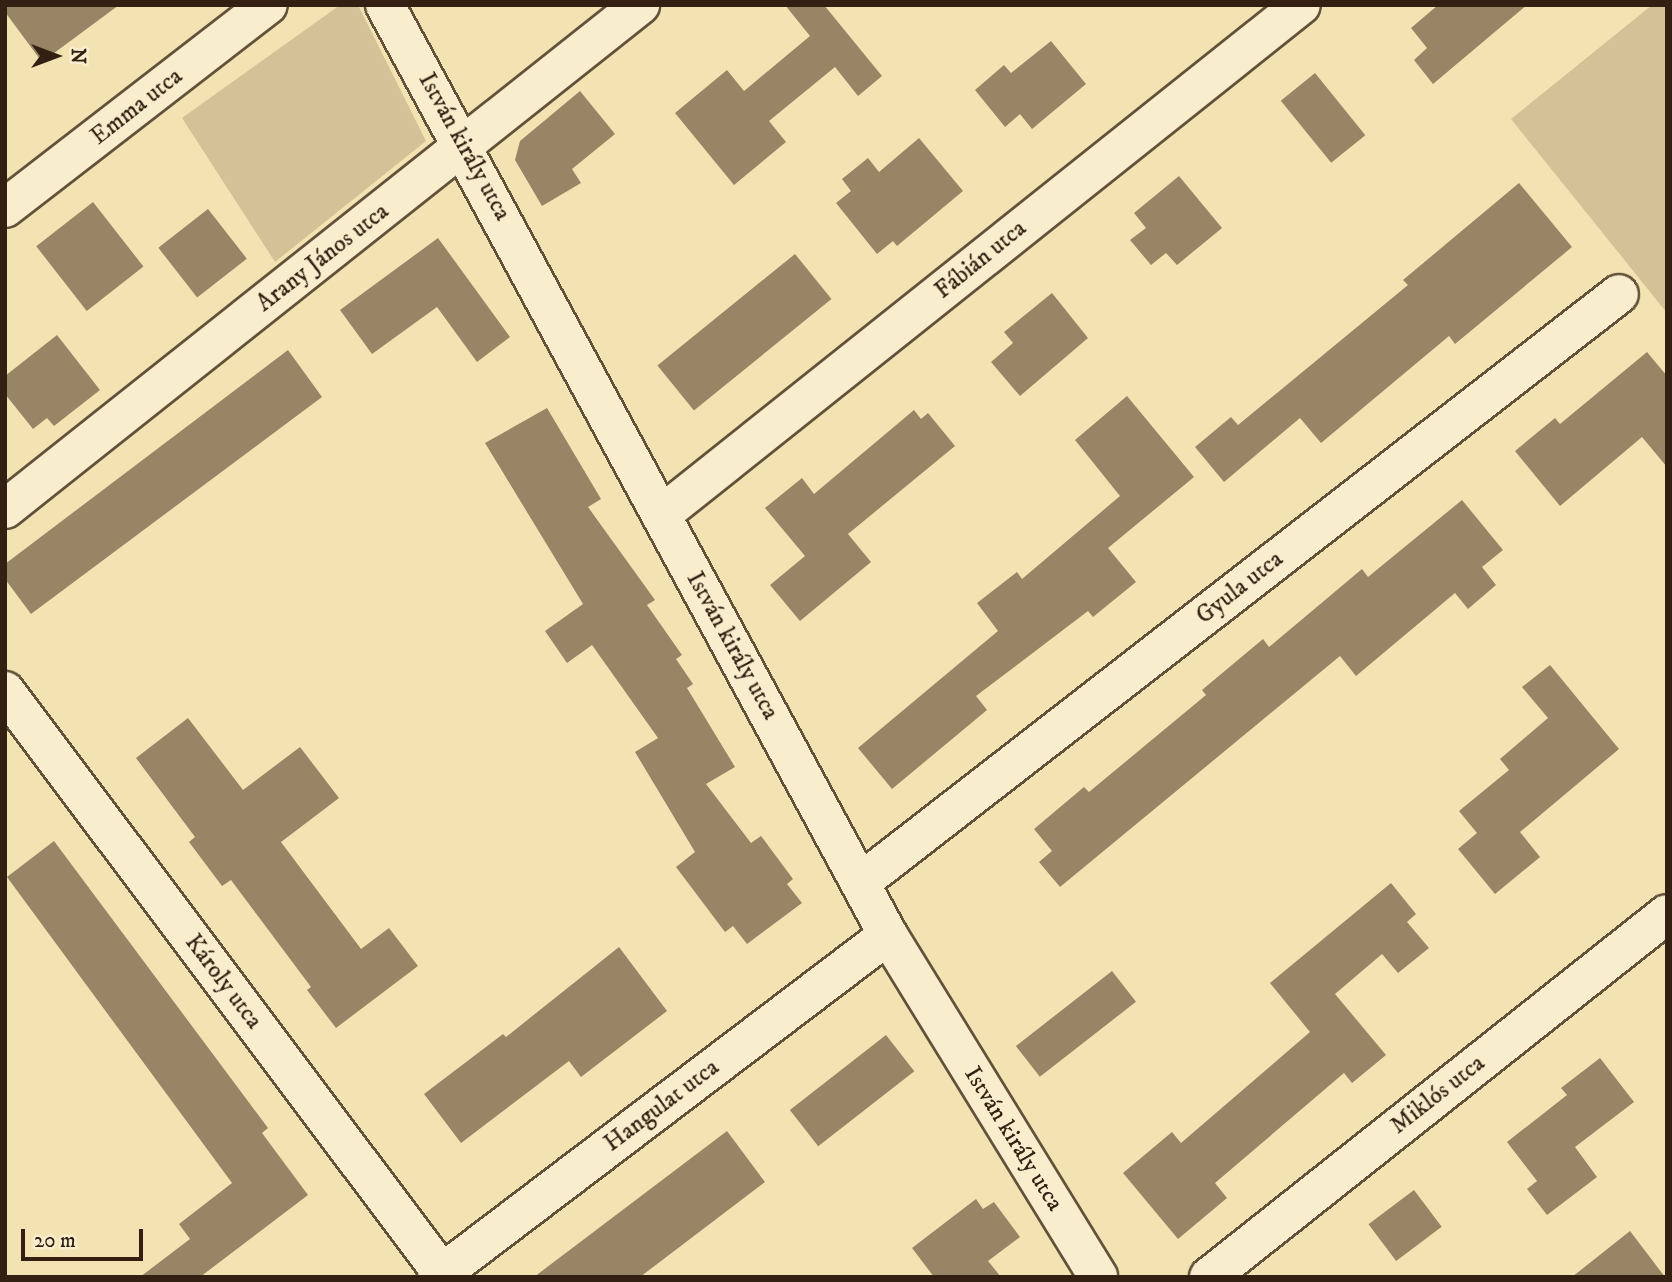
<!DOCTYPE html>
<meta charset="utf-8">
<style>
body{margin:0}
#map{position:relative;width:1672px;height:1282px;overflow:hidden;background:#f4e3b2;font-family:"IM FELL DW Pica",serif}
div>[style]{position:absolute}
.green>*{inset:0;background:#d3c297}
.building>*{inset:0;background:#978565;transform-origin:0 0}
.roads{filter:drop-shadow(2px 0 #63513a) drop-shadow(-2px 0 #63513a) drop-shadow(0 2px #63513a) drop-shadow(0 -2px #63513a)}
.minor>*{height:38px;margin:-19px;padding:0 19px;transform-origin:19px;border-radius:19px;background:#f8edcd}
span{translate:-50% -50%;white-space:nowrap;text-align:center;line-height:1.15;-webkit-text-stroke:5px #f8edcd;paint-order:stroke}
.street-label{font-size:24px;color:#332012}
.frame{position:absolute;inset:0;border:7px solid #332012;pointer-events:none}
.north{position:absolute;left:21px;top:21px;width:70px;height:70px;-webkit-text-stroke:5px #f8edcd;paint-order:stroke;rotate:90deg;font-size:19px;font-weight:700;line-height:28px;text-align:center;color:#332012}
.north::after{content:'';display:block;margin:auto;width:24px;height:32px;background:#332012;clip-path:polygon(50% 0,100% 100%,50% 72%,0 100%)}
.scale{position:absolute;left:21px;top:1229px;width:122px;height:32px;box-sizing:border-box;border:4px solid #332012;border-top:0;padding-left:9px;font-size:21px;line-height:24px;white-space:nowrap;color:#332012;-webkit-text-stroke:5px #f8edcd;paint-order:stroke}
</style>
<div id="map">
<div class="green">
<i style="clip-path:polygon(340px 5px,358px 5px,426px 141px,275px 262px,182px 118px)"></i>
<i style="clip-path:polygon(1652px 5px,1667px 5px,1667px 313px,1511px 119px)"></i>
</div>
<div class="building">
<i style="clip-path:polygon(5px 5px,119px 5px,42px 62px,5px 12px)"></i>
<i style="clip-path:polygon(785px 5px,824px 5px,882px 76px,858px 96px,835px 67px,769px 121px,786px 142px,734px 185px,675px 113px,727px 70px,744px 91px,810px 36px)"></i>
<i style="clip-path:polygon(1438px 5px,1527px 5px,1433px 84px,1414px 60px,1427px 48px,1411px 28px)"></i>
<i style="clip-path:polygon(1051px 41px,1086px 84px,1032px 129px,1020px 114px,1005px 127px,975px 90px,1004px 65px,1011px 73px)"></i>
<i style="left:1315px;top:73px;width:80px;height:44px;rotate:51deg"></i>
<i style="clip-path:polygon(580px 91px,615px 134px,572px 169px,581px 183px,542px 206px,515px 160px,520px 141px)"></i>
<i style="clip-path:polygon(919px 138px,963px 191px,897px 246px,893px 241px,877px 254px,836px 203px,851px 191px,842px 179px,868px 158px,879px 172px)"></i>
<i style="clip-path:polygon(1179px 176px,1222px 228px,1177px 265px,1166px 253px,1151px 265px,1130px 240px,1146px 228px,1134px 213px)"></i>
<i style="clip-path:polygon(1519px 183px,1572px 247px,1455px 344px,1449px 336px,1321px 443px,1300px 418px,1224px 482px,1195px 447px,1231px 417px,1238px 425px,1408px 285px,1403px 280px)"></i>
<i style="left:93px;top:202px;width:82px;height:72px;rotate:52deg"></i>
<i style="left:208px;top:209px;width:63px;height:63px;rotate:52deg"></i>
<i style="clip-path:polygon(438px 238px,510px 337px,477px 362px,437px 307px,372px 354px,340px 310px)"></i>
<i style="left:795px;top:254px;width:58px;height:177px;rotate:51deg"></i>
<i style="clip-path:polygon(1052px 293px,1088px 338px,1020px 396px,991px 362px,1013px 343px,1004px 332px)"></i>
<i style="clip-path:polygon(57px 335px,100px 390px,54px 426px,47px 418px,33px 429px,5px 394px,5px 376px)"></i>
<i style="clip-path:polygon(288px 350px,322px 397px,31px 614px,5px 579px,5px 564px)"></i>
<i style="clip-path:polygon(1647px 352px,1667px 376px,1667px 467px,1642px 437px,1560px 506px,1515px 451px,1555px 418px,1560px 424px)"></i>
<i style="clip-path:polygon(1127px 396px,1194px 477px,1108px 548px,1136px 582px,1093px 617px,1088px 611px,976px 696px,987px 710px,892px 789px,858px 748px,998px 631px,977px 603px,1017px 572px,1022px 579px,1120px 496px,1075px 440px)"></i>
<i style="clip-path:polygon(547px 408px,601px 499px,588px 507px,655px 600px,647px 605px,682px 655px,676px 659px,693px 684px,687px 688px,735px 767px,706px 784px,751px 843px,761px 836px,793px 879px,787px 884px,802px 903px,747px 944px,733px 926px,725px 932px,676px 867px,695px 852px,635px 752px,658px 738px,592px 645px,567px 663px,545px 631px,583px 604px,485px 443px)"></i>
<i style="clip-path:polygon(914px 410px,921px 419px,928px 413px,955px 446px,848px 534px,871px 562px,800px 621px,770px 585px,805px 556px,765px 508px,802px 478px,814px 494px)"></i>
<i style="clip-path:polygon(1462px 500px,1503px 550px,1482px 567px,1496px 585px,1468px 609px,1455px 593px,1356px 676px,1340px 656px,1060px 887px,1039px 862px,1052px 851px,1034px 829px,1084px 787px,1089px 792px,1206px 695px,1202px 690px,1263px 639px,1269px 647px,1362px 569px,1368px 577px)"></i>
<i style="clip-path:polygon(1550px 665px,1619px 749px,1520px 832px,1540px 857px,1495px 894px,1458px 849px,1477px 833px,1459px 811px,1509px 770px,1500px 759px,1548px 718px,1522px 687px)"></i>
<i style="clip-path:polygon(188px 718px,243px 790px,300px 747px,339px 798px,281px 842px,361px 949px,389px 928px,418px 966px,336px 1028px,307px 990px,311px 987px,231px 880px,222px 886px,189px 842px,195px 837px,136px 758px)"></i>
<i style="clip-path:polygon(54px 841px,268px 1128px,262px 1133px,308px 1195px,200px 1277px,140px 1277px,190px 1239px,179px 1224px,232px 1183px,7px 877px)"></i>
<i style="clip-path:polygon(1391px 883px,1416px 914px,1407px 922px,1429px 948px,1398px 973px,1382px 954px,1335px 994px,1386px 1055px,1352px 1083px,1344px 1073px,1215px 1183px,1227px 1198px,1178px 1239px,1123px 1173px,1172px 1132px,1181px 1143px,1310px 1032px,1270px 983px)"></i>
<i style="clip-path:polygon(619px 947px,667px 1011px,581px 1077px,569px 1061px,461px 1143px,424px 1094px,503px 1034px,506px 1037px)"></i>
<i style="left:1112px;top:971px;width:39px;height:122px;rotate:52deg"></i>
<i style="left:886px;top:1035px;width:46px;height:122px;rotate:52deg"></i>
<i style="clip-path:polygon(1600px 1058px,1634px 1102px,1575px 1147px,1597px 1177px,1547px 1215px,1527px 1189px,1537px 1181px,1507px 1142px,1567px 1095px,1561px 1088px)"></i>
<i style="clip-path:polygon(727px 1131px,765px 1182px,640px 1277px,534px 1277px)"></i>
<i style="left:1414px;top:1190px;width:46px;height:57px;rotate:53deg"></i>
<i style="clip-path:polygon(976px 1199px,983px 1209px,994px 1202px,1020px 1237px,988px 1261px,1001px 1277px,934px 1277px,912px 1248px)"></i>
<i style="clip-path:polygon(1630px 1231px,1665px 1277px,1572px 1277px)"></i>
</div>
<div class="roads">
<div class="minor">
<i style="left:385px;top:5px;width:1057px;rotate:61.59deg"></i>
<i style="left:888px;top:935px;width:401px;rotate:58.4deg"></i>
<i style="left:5px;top:208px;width:332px;rotate:-37.7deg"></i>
<i style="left:5px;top:509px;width:811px;rotate:-38.44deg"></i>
<i style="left:661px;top:515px;width:818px;rotate:-38.55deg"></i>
<i style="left:5px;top:691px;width:728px;rotate:53.1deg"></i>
<i style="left:861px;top:882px;width:959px;rotate:-37.8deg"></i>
<i style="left:437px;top:1277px;width:566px;rotate:-37.17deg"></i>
<i style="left:1209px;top:1277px;width:584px;rotate:-38.4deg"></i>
</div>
</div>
<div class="street-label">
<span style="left:137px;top:107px;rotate:-38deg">Emma utca</span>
<span style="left:464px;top:147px;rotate:61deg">István király utca</span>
<span style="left:323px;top:258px;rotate:-38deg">Arany János utca</span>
<span style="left:981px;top:260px;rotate:-39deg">Fábián utca</span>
<span style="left:1240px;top:588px;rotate:-38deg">Gyula utca</span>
<span style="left:732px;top:646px;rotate:61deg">István király utca</span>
<span style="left:223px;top:982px;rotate:53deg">Károly utca</span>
<span style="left:1438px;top:1095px;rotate:-38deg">Miklós utca</span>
<span style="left:662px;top:1106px;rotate:-37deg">Hangulat utca</span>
<span style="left:1013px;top:1139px;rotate:58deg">István király utca</span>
</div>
<div class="frame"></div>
<div class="north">N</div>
<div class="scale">20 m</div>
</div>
